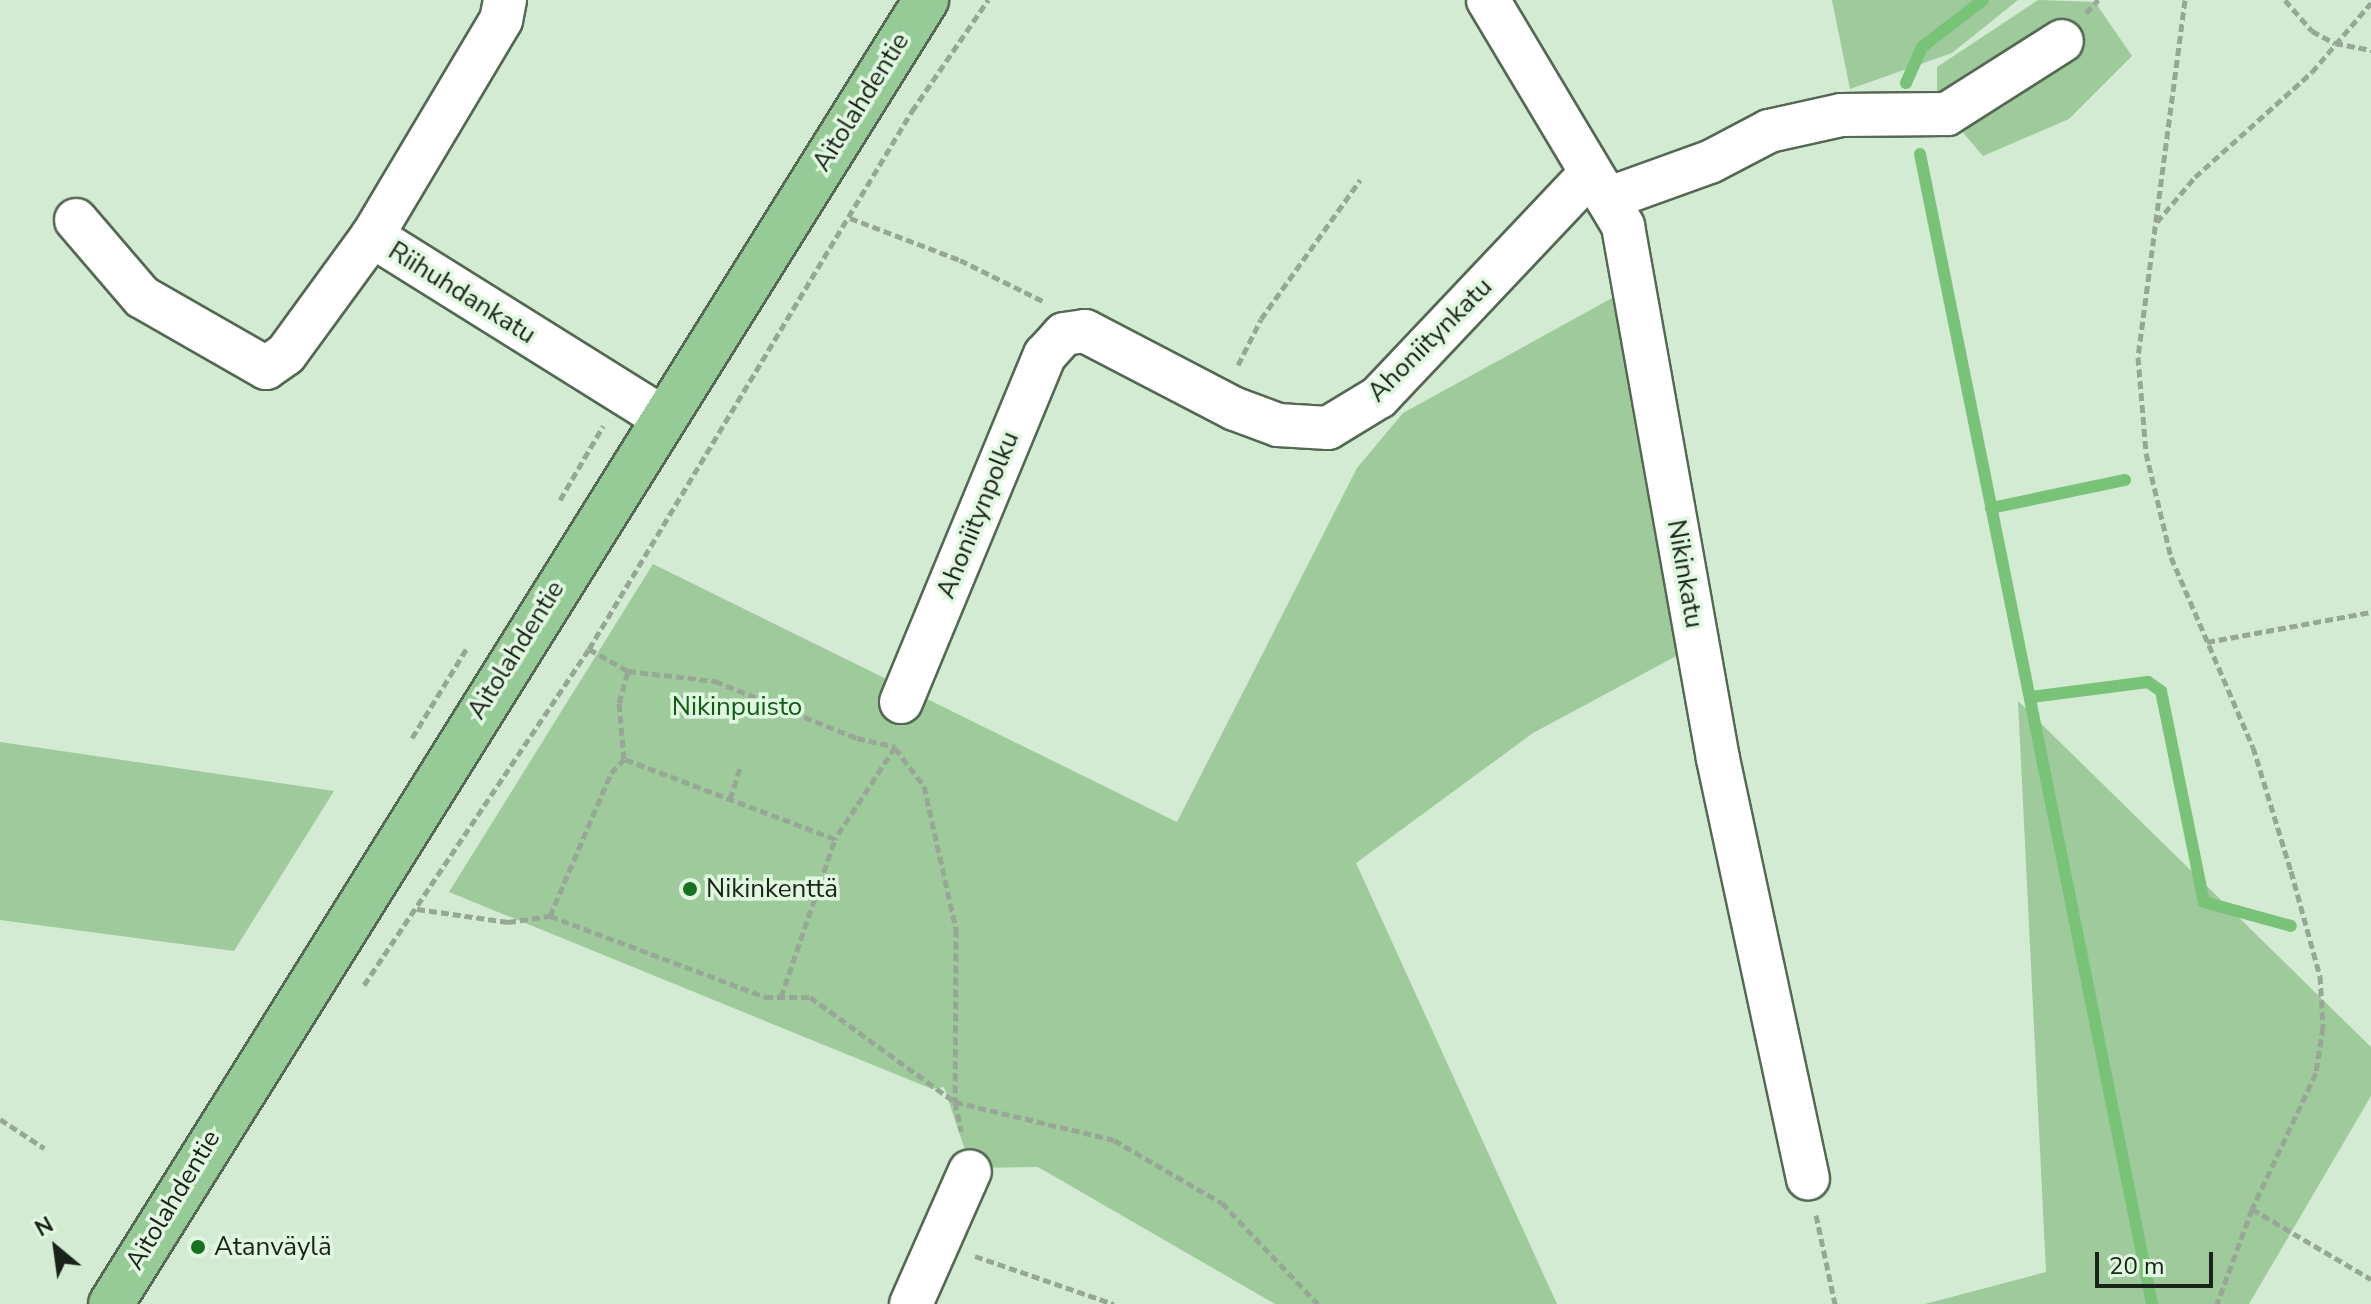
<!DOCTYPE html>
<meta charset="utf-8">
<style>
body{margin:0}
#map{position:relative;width:2371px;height:1304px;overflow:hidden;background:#d4ebd3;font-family:"Nunito Sans",sans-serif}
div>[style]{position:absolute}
.green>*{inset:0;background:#9eca9c}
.stream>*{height:12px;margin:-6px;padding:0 6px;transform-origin:6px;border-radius:6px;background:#79c379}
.path>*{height:5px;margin-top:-2.5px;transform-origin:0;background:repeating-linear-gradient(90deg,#96a895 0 8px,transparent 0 12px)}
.roads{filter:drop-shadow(2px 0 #546853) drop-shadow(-2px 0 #546853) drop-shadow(0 2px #546853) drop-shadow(0 -2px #546853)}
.minor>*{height:42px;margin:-21px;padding:0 21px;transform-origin:21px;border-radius:21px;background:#fff}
.major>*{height:44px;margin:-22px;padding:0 22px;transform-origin:22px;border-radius:22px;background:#96ca97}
.dots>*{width:22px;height:22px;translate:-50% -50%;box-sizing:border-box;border:4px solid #e1f8e0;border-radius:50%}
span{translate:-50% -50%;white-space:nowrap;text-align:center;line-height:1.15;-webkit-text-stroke:7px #e1f8e0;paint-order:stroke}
.street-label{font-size:26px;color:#1a221a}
.park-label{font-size:26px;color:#0f5d17}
.poi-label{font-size:26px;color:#1a221a}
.left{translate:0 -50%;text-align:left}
.north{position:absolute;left:16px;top:1208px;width:80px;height:80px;-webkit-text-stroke:6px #e1f8e0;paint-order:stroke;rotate:331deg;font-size:22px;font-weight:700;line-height:32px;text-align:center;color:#1a221a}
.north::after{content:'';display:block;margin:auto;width:28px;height:36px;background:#1a221a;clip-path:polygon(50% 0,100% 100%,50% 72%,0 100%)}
.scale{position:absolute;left:2095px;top:1252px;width:118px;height:36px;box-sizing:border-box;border:4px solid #1a221a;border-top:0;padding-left:10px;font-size:24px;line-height:28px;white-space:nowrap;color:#1a221a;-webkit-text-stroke:6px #e1f8e0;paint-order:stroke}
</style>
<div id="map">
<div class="green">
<i style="clip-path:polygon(1832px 0,2018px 0,1952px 53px,1850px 89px)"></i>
<i style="clip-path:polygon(2038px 0,2095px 2px,2132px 56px,2069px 119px,1983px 156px,1947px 114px,1937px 93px,1937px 67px)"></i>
<i style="clip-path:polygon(1614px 297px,1680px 654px,1533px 733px,1356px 863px,1557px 1304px,1275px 1304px,1038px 1167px,971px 1168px,944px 1087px,932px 1089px,449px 892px,653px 564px,1177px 822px,1357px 468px,1403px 413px)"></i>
<i style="clip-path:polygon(2018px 701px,2371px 1047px,2371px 1096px,2249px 1304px,1925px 1304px,2046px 1272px)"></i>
<i style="clip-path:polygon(0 742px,334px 791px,234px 951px,0 920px)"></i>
</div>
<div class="stream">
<i style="left:1906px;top:83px;width:39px;rotate:-66deg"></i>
<i style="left:1922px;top:47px;width:77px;rotate:-37.6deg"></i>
<i style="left:1920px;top:154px;width:1173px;rotate:78.59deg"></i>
<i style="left:1991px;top:508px;width:137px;rotate:-11.8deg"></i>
<i style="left:2031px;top:697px;width:118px;rotate:-7.3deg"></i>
<i style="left:2148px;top:682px;width:16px;rotate:35deg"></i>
<i style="left:2161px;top:691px;width:215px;rotate:78.5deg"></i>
<i style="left:2204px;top:902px;width:90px;rotate:15.4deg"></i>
</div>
<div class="path">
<i style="left:2185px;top:0;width:360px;rotate:97.5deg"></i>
<i style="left:2138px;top:357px;width:96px;rotate:85.2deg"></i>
<i style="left:2146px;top:453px;width:107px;rotate:76.5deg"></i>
<i style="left:2171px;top:557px;width:207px;rotate:66.7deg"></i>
<i style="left:2253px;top:747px;width:130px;rotate:73deg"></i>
<i style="left:2291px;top:871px;width:109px;rotate:74.6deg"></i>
<i style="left:2320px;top:976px;width:51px;rotate:86.6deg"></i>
<i style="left:2323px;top:1027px;width:47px;rotate:98.7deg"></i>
<i style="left:2316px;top:1073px;width:150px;rotate:115.2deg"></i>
<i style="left:2252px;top:1209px;width:101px;rotate:110.2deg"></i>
<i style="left:2285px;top:0;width:41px;rotate:48.9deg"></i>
<i style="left:2312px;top:31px;width:26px;rotate:28deg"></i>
<i style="left:2335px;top:43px;width:37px;rotate:11deg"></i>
<i style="left:2086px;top:13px;width:18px;rotate:-47deg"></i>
<i style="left:850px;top:218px;width:118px;rotate:20.9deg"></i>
<i style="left:960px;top:260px;width:93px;rotate:26.3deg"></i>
<i style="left:2157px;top:222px;width:59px;rotate:-49.8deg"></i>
<i style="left:2195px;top:177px;width:157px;rotate:-41.9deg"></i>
<i style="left:2312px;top:72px;width:91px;rotate:-49.5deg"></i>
<i style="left:1238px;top:365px;width:51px;rotate:-63.4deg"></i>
<i style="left:1261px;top:319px;width:171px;rotate:-54.5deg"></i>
<i style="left:560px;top:500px;width:86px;rotate:-59.8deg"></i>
<i style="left:2207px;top:642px;width:167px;rotate:-10.4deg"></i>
<i style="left:589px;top:649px;width:45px;rotate:29.4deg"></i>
<i style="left:628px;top:671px;width:88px;rotate:6.6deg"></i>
<i style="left:715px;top:681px;width:153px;rotate:21.9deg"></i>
<i style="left:857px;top:738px;width:39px;rotate:13deg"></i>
<i style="left:895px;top:747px;width:110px;rotate:123.1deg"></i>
<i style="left:835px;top:839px;width:226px;rotate:-159.2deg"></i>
<i style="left:412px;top:738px;width:105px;rotate:-58.6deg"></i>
<i style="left:895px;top:748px;width:48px;rotate:52.7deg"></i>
<i style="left:924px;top:786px;width:147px;rotate:77.4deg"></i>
<i style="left:956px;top:929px;width:173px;rotate:90.3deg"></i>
<i style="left:955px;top:1102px;width:30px;rotate:78deg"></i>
<i style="left:730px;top:799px;width:35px;rotate:-72deg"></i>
<i style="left:417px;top:909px;width:92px;rotate:8.1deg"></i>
<i style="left:508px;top:922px;width:42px;rotate:-8.1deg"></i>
<i style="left:550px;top:916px;width:155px;rotate:-66.9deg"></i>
<i style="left:611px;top:773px;width:19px;rotate:-47deg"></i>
<i style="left:624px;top:759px;width:56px;rotate:-95.1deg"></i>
<i style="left:619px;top:703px;width:33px;rotate:-74deg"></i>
<i style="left:550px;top:916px;width:230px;rotate:20.6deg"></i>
<i style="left:765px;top:997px;width:45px"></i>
<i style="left:810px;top:997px;width:179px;rotate:35.9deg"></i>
<i style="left:955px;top:1102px;width:163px;rotate:13.4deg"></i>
<i style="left:1114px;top:1140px;width:125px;rotate:30.3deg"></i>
<i style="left:1222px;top:1203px;width:139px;rotate:46.5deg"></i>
<i style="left:364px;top:985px;width:404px;rotate:-56.2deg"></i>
<i style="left:589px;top:649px;width:628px;rotate:-59.02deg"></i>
<i style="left:912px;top:111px;width:135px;rotate:-55.6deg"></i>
<i style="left:781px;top:997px;width:167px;rotate:-71.1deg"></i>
<i style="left:0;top:1119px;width:53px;rotate:33.4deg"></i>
<i style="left:2252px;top:1209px;width:138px;rotate:30.5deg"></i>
<i style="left:1816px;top:1215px;width:91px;rotate:77.9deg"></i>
<i style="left:975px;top:1256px;width:147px;rotate:19.1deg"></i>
</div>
<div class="roads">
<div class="minor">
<i style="left:505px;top:0;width:20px;rotate:101deg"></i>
<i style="left:501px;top:20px;width:252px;rotate:120.8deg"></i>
<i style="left:372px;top:236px;width:342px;rotate:32deg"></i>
<i style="left:1488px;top:0;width:263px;rotate:59.1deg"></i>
<i style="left:1623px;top:226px;width:541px;rotate:79.89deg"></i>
<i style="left:1718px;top:759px;width:429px;rotate:77.9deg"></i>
<i style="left:1607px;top:199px;width:109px;rotate:-19.8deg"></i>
<i style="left:1710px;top:162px;width:67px;rotate:-27.7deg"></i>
<i style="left:1769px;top:131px;width:74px;rotate:-12.5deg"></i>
<i style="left:1841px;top:115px;width:106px;rotate:-0.5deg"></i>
<i style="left:1947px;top:114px;width:136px;rotate:-32.4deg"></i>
<i style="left:76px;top:220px;width:101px;rotate:49.4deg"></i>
<i style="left:142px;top:297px;width:143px;rotate:29.8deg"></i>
<i style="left:266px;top:368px;width:24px;rotate:-35deg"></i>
<i style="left:286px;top:354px;width:146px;rotate:-53.9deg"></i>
<i style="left:901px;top:702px;width:376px;rotate:-67.5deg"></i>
<i style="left:1045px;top:355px;width:28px;rotate:-48deg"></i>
<i style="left:1064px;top:334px;width:21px;rotate:-8deg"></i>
<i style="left:1085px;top:331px;width:169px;rotate:27.5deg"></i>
<i style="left:1235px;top:409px;width:46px;rotate:20.4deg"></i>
<i style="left:1278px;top:425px;width:50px;rotate:3.4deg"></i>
<i style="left:1328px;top:428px;width:60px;rotate:-31.3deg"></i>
<i style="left:1379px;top:397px;width:307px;rotate:-46.6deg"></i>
<i style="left:911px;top:1304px;width:145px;rotate:-66.1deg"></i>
</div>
<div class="major">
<i style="left:111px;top:1304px;width:1538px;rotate:-57.99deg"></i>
</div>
</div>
<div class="dots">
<i style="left:690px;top:889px;background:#17721f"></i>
<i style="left:198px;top:1247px;background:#17721f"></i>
</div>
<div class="street-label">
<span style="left:861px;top:102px;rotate:-58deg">Aitolahdentie</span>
<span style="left:462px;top:293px;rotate:32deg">Riihuhdankatu</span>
<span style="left:1430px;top:340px;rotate:-45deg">Ahoniitynkatu</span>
<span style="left:978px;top:515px;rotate:-68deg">Ahoniitynpolku</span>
<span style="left:1685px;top:574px;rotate:80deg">Nikinkatu</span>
<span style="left:516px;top:650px;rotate:-58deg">Aitolahdentie</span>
<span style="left:173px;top:1200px;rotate:-59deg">Aitolahdentie</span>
</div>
<div class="park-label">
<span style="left:737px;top:707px">Nikinpuisto</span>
</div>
<div class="poi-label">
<span class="left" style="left:706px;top:889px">Nikinkenttä</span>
<span class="left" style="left:214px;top:1247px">Atanväylä</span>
</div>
<div class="north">N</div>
<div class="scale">20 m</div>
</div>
